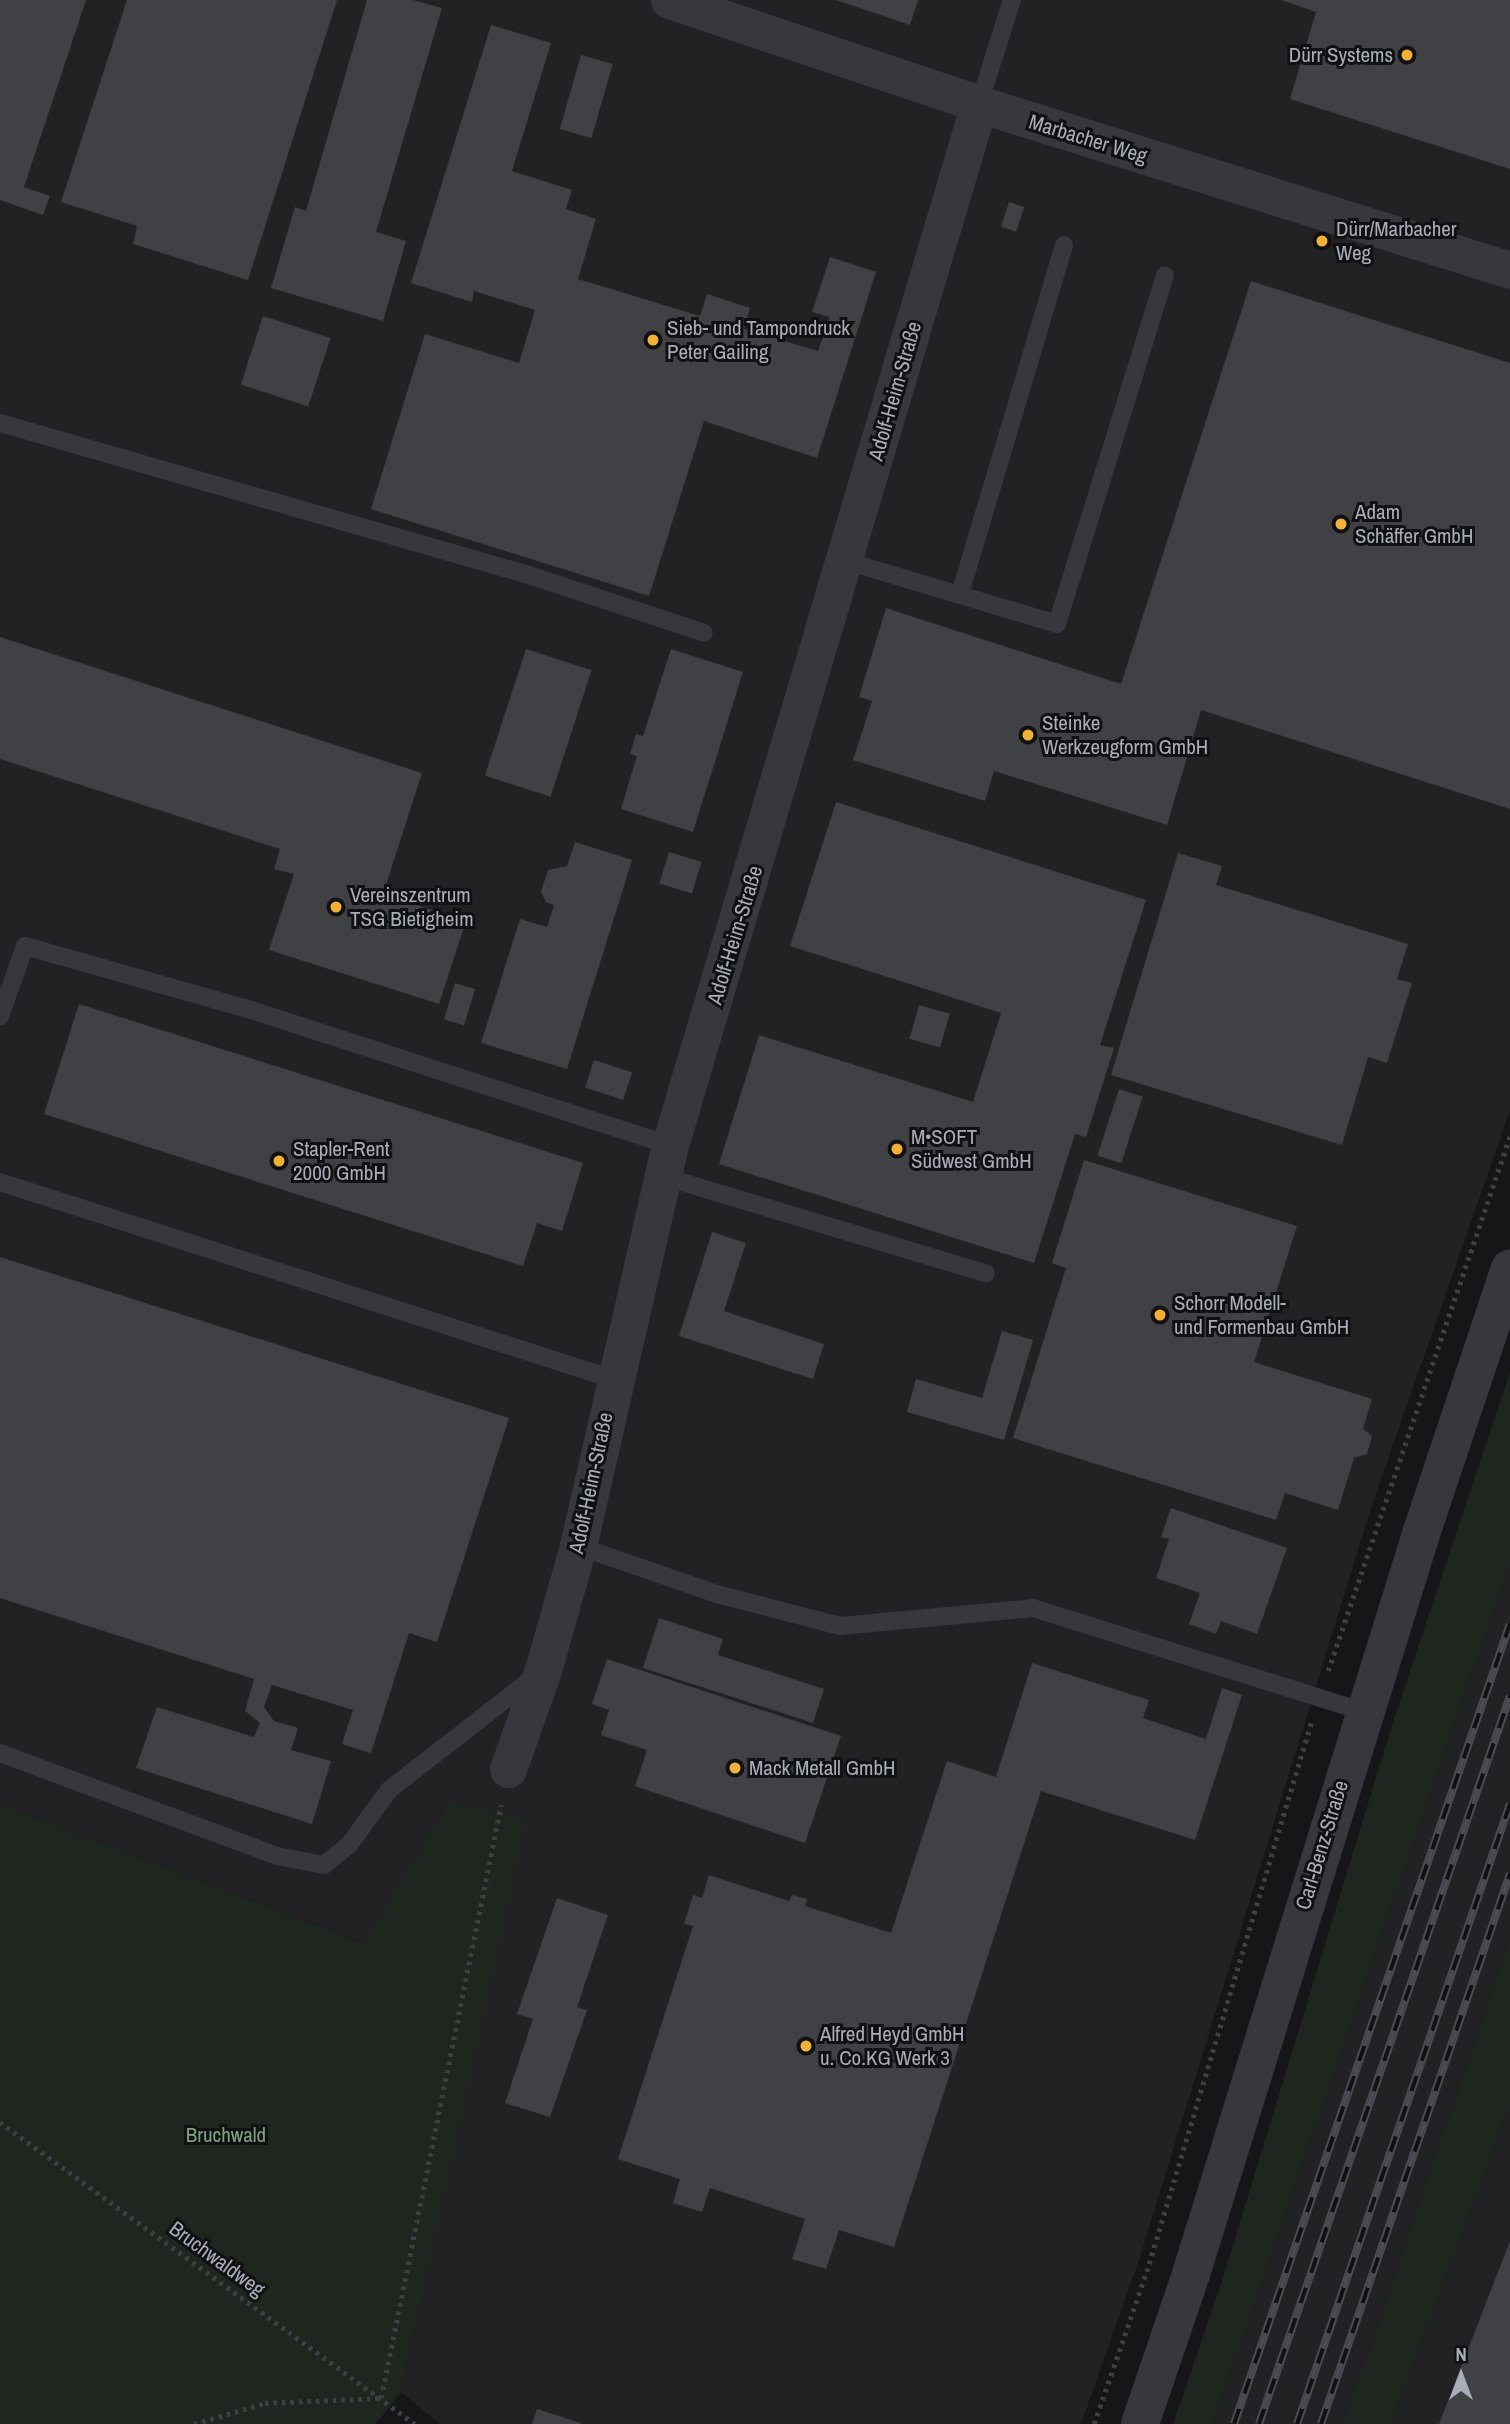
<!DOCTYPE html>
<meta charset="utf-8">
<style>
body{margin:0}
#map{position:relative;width:1510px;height:2424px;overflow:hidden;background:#161618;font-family:"Archivo Narrow",sans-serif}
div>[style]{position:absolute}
.built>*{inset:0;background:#222225}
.green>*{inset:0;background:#1e261f}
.building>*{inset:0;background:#404145;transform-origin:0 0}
.path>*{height:4.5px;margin-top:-2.25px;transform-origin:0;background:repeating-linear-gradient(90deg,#3d3f44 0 3.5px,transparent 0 8.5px)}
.service>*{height:18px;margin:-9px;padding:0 9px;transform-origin:9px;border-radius:9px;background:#37383d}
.minor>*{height:37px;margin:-18.5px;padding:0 18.5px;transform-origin:18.5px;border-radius:18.5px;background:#37383d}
.tertiary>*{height:38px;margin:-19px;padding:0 19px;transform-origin:19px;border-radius:19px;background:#37383d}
.rail>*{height:8px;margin-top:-4px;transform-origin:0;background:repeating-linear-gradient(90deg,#111113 0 16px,#4a4c52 0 32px);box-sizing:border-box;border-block:2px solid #4a4c52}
.dots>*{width:19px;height:19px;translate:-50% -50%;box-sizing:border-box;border:4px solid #111113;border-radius:50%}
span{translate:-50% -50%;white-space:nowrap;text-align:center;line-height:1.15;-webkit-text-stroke:6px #111113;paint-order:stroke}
.poi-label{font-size:21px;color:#a8adb8}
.right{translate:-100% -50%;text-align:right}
.left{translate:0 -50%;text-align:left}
.street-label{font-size:21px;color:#a8adb8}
.park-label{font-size:21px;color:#7fa381}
.north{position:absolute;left:1426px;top:2340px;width:70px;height:70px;-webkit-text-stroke:5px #111113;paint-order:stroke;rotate:0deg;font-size:19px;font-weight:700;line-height:28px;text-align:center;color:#a8adb8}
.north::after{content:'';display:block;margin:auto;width:24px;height:32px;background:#a8adb8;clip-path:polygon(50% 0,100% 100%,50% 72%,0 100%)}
</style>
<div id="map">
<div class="built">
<i style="clip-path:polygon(0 0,1510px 0,1510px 1110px,1370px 1511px,1139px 2260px,1081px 2424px,440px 2424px,401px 2392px,525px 1819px,448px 1802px,367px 1944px,0 1804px)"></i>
<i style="clip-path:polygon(1510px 1563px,1510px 1937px,1343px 2424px,1213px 2424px)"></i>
<i style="clip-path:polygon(1510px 2106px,1510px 2424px,1391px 2424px)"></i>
</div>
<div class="green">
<i style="clip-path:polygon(1510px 1372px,1510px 1563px,1213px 2424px,1173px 2424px,1222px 2281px,1393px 1722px)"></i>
<i style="clip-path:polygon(448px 1802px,526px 1819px,401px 2392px,376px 2424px,0 2424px,0 1804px,366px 1944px)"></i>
<i style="clip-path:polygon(1510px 1937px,1510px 2106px,1391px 2424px,1343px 2424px)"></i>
</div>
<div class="building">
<i style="clip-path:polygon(0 0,86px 0,24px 187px,50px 196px,43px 215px,0 200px)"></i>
<i style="clip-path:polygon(127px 0,337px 0,248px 280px,133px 244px,137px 226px,61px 202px)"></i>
<i style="clip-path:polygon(367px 0,413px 0,442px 8px,376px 232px,406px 241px,383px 321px,271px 288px,295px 207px,306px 211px)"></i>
<i style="clip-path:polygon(836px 0,918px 0,910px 25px)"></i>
<i style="clip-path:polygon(1281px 0,1510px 0,1510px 169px,1290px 99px,1316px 12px)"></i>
<i style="clip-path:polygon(491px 25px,551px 43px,512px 171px,572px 190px,566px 209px,596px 219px,578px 279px,700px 316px,707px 294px,750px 308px,744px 329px,818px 351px,830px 317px,812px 312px,830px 257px,876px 272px,817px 458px,704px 421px,649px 596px,371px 509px,425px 334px,519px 363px,535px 310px,474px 291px,472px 302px,411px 283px)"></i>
<i style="left:581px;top:55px;width:33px;height:77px;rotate:16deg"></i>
<i style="left:1009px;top:202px;width:16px;height:26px;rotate:18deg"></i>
<i style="clip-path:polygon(1251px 281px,1510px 363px,1510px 809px,1201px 710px,1167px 825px,994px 771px,985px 801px,853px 760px,872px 701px,859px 697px,886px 608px,1121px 684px)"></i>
<i style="left:263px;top:316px;width:71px;height:72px;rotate:18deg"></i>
<i style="clip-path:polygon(0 637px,422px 773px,383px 894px,466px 921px,439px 1004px,269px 950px,294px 874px,274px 869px,280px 849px,0 759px)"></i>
<i style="left:526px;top:649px;width:69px;height:133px;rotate:18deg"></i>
<i style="clip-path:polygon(671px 649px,743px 672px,693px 832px,621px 809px,637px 756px,630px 754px,636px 734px,643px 736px)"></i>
<i style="clip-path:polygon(836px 802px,1146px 900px,1100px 1045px,1114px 1048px,1086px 1137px,1075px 1134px,1034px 1263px,719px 1164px,759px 1035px,973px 1102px,1001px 1013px,790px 946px)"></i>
<i style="clip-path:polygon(575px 842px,632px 860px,567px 1069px,481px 1043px,520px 919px,547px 927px,554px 905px,546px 902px,541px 892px,548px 870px,567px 866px)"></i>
<i style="left:669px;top:852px;width:34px;height:33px;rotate:17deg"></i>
<i style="clip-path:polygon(1178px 853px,1222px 866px,1216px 885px,1408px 944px,1397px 979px,1412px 983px,1387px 1063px,1368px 1057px,1342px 1145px,1111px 1075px)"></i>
<i style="left:455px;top:983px;width:21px;height:38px;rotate:17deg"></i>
<i style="clip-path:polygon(79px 1004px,583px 1163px,562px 1231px,537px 1223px,523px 1266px,44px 1114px)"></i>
<i style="left:919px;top:1005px;width:32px;height:35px;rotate:16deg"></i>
<i style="left:594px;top:1060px;width:40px;height:29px;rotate:18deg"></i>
<i style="left:1119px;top:1089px;width:25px;height:70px;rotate:18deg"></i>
<i style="clip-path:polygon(1084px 1160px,1297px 1226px,1254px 1362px,1372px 1399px,1363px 1429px,1372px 1436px,1367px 1454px,1354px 1458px,1338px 1510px,1285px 1493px,1276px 1520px,1013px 1438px,1066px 1268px,1052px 1263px)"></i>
<i style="clip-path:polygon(712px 1232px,746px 1243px,724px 1311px,824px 1344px,813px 1379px,679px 1336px)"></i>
<i style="clip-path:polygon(0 1257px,509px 1418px,437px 1642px,409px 1633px,371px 1753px,342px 1744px,353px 1710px,272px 1685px,264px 1707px,274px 1721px,298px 1728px,291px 1750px,331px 1761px,312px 1824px,136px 1768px,157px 1707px,254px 1737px,260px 1723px,245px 1711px,254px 1679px,0 1598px)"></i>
<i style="clip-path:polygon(1002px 1331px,1033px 1340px,1004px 1440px,907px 1412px,916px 1379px,982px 1398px)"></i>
<i style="clip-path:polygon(1171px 1508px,1287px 1548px,1257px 1634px,1221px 1621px,1216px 1634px,1189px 1624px,1200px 1593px,1156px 1578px,1169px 1539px,1161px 1537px)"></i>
<i style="clip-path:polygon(659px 1618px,723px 1639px,718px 1655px,824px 1689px,813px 1723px,643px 1668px)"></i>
<i style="clip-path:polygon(607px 1659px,841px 1736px,805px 1843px,635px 1786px,647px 1750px,601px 1735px,609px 1710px,592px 1704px)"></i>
<i style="clip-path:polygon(1032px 1663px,1149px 1700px,1143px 1718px,1206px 1739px,1222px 1688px,1242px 1695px,1195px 1840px,1041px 1791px,894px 2247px,839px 2230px,826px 2269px,792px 2259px,805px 2219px,710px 2188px,702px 2212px,673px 2203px,680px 2179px,618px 2159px,693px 1926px,684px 1924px,693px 1895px,702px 1898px,709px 1875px,789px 1901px,792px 1895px,807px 1899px,805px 1906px,891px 1933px,947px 1761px,996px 1777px)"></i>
<i style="clip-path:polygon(557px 1898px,608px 1915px,577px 2007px,587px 2010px,550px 2117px,505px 2103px,533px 2019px,517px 2014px)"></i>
<i style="clip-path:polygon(1510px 2241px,1510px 2424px,1439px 2424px)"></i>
<i style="clip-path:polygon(537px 2409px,581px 2423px,581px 2424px,532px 2424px)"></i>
</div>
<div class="path">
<i style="left:1328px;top:1671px;width:565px;rotate:-71.21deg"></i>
<i style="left:0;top:2122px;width:513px;rotate:36.04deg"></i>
<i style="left:381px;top:2398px;width:605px;rotate:-78.56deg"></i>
<i style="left:194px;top:2424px;width:74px;rotate:-16.5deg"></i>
<i style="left:265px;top:2403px;width:115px;rotate:-2.5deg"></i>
<i style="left:1094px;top:2424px;width:169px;rotate:-71deg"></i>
<i style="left:1149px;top:2264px;width:565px;rotate:-73.33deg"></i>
</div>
<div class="service">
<i style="left:979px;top:104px;width:109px;rotate:-72.4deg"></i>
<i style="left:0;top:423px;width:550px;rotate:16.03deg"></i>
<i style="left:529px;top:575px;width:184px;rotate:18.3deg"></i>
<i style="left:846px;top:561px;width:220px;rotate:16.6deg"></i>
<i style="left:1057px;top:624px;width:365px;rotate:-72.8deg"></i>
<i style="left:960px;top:594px;width:364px;rotate:-73.4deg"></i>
<i style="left:0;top:1016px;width:74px;rotate:-70.3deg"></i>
<i style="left:25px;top:946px;width:232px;rotate:15.8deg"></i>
<i style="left:248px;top:1009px;width:443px;rotate:17.9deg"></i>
<i style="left:665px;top:1177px;width:335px;rotate:16.7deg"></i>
<i style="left:0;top:1182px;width:644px;rotate:17.82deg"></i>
<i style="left:578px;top:1546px;width:147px;rotate:19.1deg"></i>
<i style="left:717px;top:1594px;width:127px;rotate:14.6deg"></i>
<i style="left:840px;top:1626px;width:194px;rotate:-5.3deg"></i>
<i style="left:1033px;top:1608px;width:347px;rotate:17.4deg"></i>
<i style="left:0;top:1753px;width:296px;rotate:20.4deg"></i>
<i style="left:277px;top:1856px;width:48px;rotate:10.8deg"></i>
<i style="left:324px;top:1865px;width:32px;rotate:-39deg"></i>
<i style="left:349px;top:1845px;width:68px;rotate:-54deg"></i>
<i style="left:389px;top:1790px;width:182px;rotate:-37.9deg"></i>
</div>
<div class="minor">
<i style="left:669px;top:0;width:327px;rotate:18.5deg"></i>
<i style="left:979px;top:104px;width:556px;rotate:17.36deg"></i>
<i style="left:508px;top:1769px;width:105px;rotate:-70.5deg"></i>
<i style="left:543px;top:1670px;width:129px;rotate:-74.2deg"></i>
<i style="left:578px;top:1546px;width:411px;rotate:-77.1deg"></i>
<i style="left:670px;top:1145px;width:1086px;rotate:-73.47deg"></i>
</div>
<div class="tertiary">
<i style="left:1140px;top:2424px;width:158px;rotate:-71.2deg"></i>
<i style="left:1191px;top:2274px;width:775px;rotate:-72.73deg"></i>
<i style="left:1421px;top:1534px;width:280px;rotate:-71.5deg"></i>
</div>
<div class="rail">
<i style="left:1234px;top:2424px;width:846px;rotate:-70.97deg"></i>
<i style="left:1259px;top:2424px;width:770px;rotate:-70.98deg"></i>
<i style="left:1297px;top:2424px;width:656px;rotate:-71.04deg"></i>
<i style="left:1321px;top:2424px;width:582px;rotate:-71.04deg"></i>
</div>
<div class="dots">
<i style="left:1407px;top:55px;background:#f2b134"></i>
<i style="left:1322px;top:241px;background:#f2b134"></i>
<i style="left:653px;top:340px;background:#f2b134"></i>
<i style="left:1341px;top:524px;background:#f2b134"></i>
<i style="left:1028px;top:735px;background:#f2b134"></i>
<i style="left:336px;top:907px;background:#f2b134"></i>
<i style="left:897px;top:1149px;background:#f2b134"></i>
<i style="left:279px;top:1161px;background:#f2b134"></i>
<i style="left:1160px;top:1315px;background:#f2b134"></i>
<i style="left:735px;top:1768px;background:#f2b134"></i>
<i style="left:806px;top:2046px;background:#f2b134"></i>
</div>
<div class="poi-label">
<span class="right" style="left:1393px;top:55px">Dürr Systems</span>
<span class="left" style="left:1336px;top:241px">Dürr/Marbacher<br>Weg</span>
<span class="left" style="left:667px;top:340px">Sieb- und Tampondruck<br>Peter Gailing</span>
<span class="left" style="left:1355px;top:524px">Adam<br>Schäffer GmbH</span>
<span class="left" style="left:1042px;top:735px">Steinke<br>Werkzeugform GmbH</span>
<span class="left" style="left:350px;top:907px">Vereinszentrum<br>TSG Bietigheim</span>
<span class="left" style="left:911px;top:1149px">M•SOFT<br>Südwest GmbH</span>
<span class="left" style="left:293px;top:1161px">Stapler-Rent<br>2000 GmbH</span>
<span class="left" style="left:1174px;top:1315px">Schorr Modell-<br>und Formenbau GmbH</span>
<span class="left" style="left:749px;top:1768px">Mack Metall GmbH</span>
<span class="left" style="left:820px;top:2046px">Alfred Heyd GmbH<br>u. Co.KG Werk 3</span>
</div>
<div class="street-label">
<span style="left:1088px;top:139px;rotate:17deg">Marbacher Weg</span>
<span style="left:895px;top:391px;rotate:-74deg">Adolf-Heim-Straße</span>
<span style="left:735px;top:935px;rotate:-73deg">Adolf-Heim-Straße</span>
<span style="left:591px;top:1483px;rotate:-78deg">Adolf-Heim-Straße</span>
<span style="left:1322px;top:1845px;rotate:-73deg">Carl-Benz-Straße</span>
<span style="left:217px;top:2259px;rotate:36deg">Bruchwaldweg</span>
</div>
<div class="park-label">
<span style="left:226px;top:2135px">Bruchwald</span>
</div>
<div class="north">N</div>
</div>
